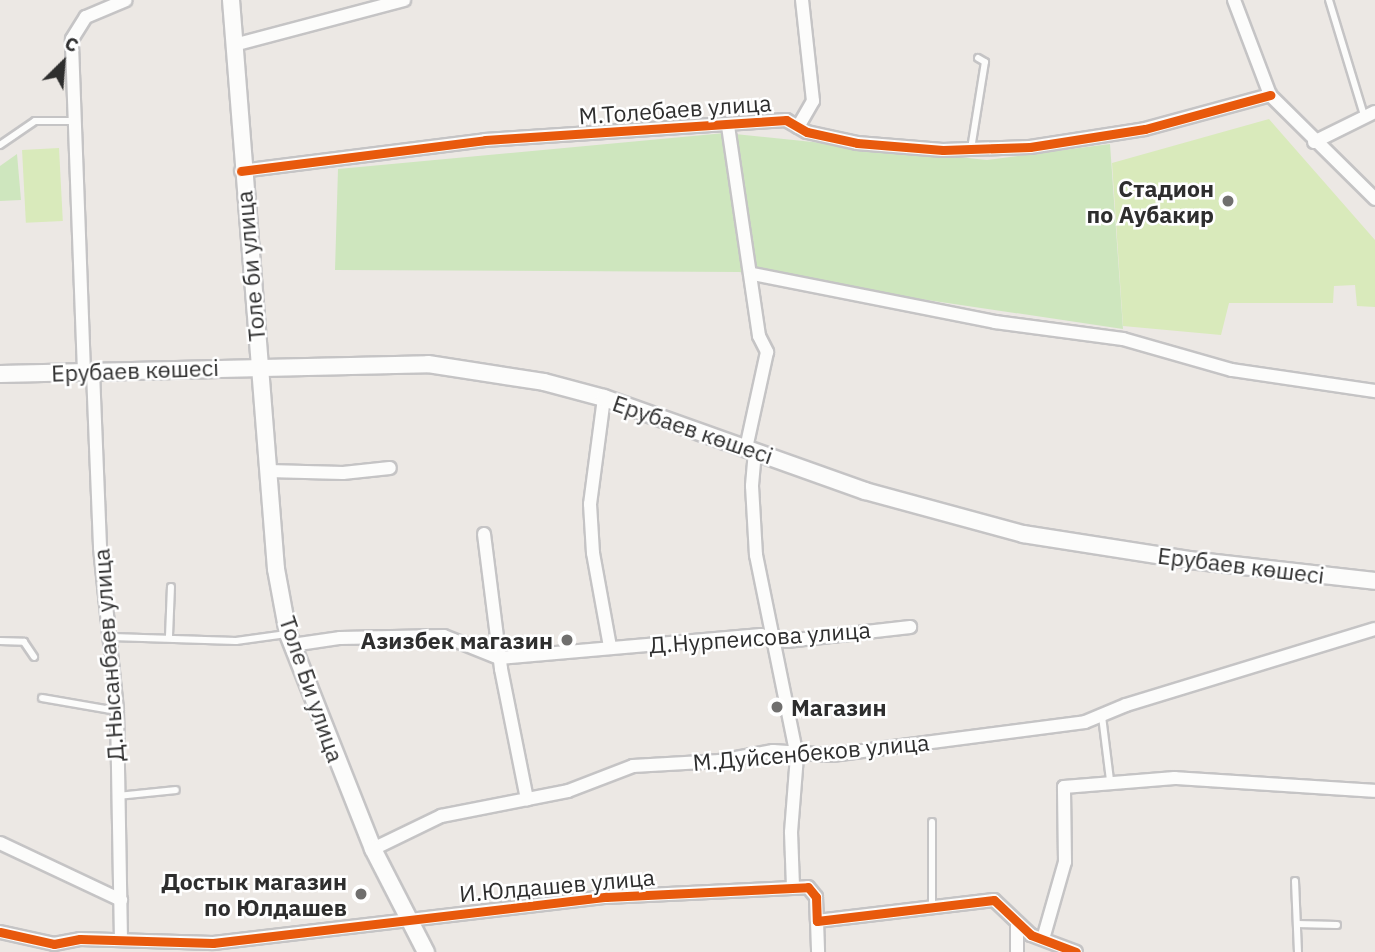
<!DOCTYPE html>
<meta charset="utf-8">
<style>
body{margin:0}
#map{position:relative;width:1375px;height:952px;overflow:hidden;background:#ece8e4;font-family:"IBM Plex Sans",sans-serif}
div>[style]{position:absolute}
.green>*{inset:0;background:#cee6be}
.pitch>*{inset:0;background:#d9eabb;transform-origin:0 0}
.roads{filter:drop-shadow(2px 0 #c5c4c5) drop-shadow(-2px 0 #c5c4c5) drop-shadow(0 2px #c5c4c5) drop-shadow(0 -2px #c5c4c5)}
.lane>*{height:6px;margin:-3px;padding:0 3px;transform-origin:3px;border-radius:3px;background:#fcfcfb}
.street>*{height:12px;margin:-6px;padding:0 6px;transform-origin:6px;border-radius:6px;background:#fcfcfb}
.secondary>*{height:16px;margin:-8px;padding:0 8px;transform-origin:8px;border-radius:8px;background:#fcfcfb}
.cycleway>*{height:9px;margin:-4.5px;padding:0 4.5px;transform-origin:4.5px;border-radius:4.5px;background:#e8590c}
.dots>*{width:19px;height:19px;translate:-50% -50%;box-sizing:border-box;border:4px solid #fff;border-radius:50%}
span{translate:-50% -50%;white-space:nowrap;text-align:center;line-height:1.15;-webkit-text-stroke:5px #fff;paint-order:stroke}
.street-label{font-size:23px;color:#2e2e2e}
.poi-label{font-size:23px;color:#2e2e2e;font-weight:700}
.right{translate:-100% -50%;text-align:right}
.left{translate:0 -50%;text-align:left}
.north{position:absolute;left:28px;top:28px;width:70px;height:70px;-webkit-text-stroke:5px #fff;paint-order:stroke;rotate:25deg;font-size:19px;font-weight:700;line-height:28px;text-align:center;color:#2e2e2e}
.north::after{content:'';display:block;margin:auto;width:24px;height:32px;background:#2e2e2e;clip-path:polygon(50% 0,100% 100%,50% 72%,0 100%)}
</style>
<div id="map">
<div class="green">
<i style="clip-path:polygon(725px 133px,987px 160px,1110px 144px,1123px 329px,739px 272px,335px 270px,338px 169px)"></i>
<i style="clip-path:polygon(17px 154px,21px 200px,0 201px,0 166px)"></i>
</div>
<div class="pitch">
<i style="clip-path:polygon(1269px 119px,1375px 240px,1375px 307px,1357px 306px,1355px 285px,1334px 286px,1333px 303px,1229px 303px,1221px 335px,1123px 326px,1112px 163px)"></i>
<i style="left:59px;top:148px;width:73px;height:37px;rotate:87deg"></i>
</div>
<div class="roads">
<div class="lane">
<i style="left:1329px;top:0;width:120px;rotate:73.1deg"></i>
<i style="left:0;top:145px;width:42px;rotate:-34.4deg"></i>
<i style="left:35px;top:121px;width:37px"></i>
<i style="left:971px;top:149px;width:88px;rotate:-80.9deg"></i>
<i style="left:985px;top:62px;width:8px;rotate:-150deg"></i>
<i style="left:169px;top:636px;width:49px;rotate:-87.7deg"></i>
<i style="left:112px;top:637px;width:124px;rotate:1.8deg"></i>
<i style="left:236px;top:641px;width:51px;rotate:-7.8deg"></i>
<i style="left:0;top:641px;width:24px;rotate:2deg"></i>
<i style="left:24px;top:642px;width:18px;rotate:56deg"></i>
<i style="left:42px;top:698px;width:76px;rotate:9.8deg"></i>
<i style="left:1102px;top:716px;width:64px;rotate:82.9deg"></i>
<i style="left:118px;top:796px;width:58px;rotate:-5.9deg"></i>
<i style="left:1295px;top:881px;width:71px;rotate:87.6deg"></i>
<i style="left:932px;top:907px;width:85px;rotate:-90deg"></i>
<i style="left:1297px;top:924px;width:40px;rotate:1.4deg"></i>
</div>
<div class="street">
<i style="left:1234px;top:0;width:102px;rotate:69.2deg"></i>
<i style="left:1270px;top:95px;width:148px;rotate:44.7deg"></i>
<i style="left:234px;top:45px;width:176px;rotate:-14.8deg"></i>
<i style="left:728px;top:126px;width:212px;rotate:81.6deg"></i>
<i style="left:759px;top:336px;width:18px;rotate:63deg"></i>
<i style="left:767px;top:352px;width:98px;rotate:102.3deg"></i>
<i style="left:798px;top:127px;width:30px;rotate:-60deg"></i>
<i style="left:813px;top:101px;width:102px;rotate:-96.2deg"></i>
<i style="left:1314px;top:142px;width:68px;rotate:-26.2deg"></i>
<i style="left:241px;top:171px;width:246px;rotate:-7.2deg"></i>
<i style="left:485px;top:140px;width:302px;rotate:-3.8deg"></i>
<i style="left:786px;top:120px;width:24px;rotate:30deg"></i>
<i style="left:807px;top:132px;width:51px;rotate:12.4deg"></i>
<i style="left:857px;top:143px;width:86px;rotate:4.7deg"></i>
<i style="left:943px;top:150px;width:87px;rotate:-2deg"></i>
<i style="left:1030px;top:147px;width:116px;rotate:-8.9deg"></i>
<i style="left:1145px;top:129px;width:130px;rotate:-15.2deg"></i>
<i style="left:753px;top:274px;width:247px;rotate:11.2deg"></i>
<i style="left:995px;top:322px;width:129px;rotate:7.6deg"></i>
<i style="left:1123px;top:339px;width:113px;rotate:15.9deg"></i>
<i style="left:1232px;top:370px;width:145px;rotate:8.4deg"></i>
<i style="left:84px;top:372px;width:333px;rotate:-92.1deg"></i>
<i style="left:72px;top:39px;width:26px;rotate:-58deg"></i>
<i style="left:86px;top:17px;width:43px;rotate:-23deg"></i>
<i style="left:93px;top:372px;width:176px;rotate:87.7deg"></i>
<i style="left:100px;top:548px;width:164px;rotate:84deg"></i>
<i style="left:117px;top:711px;width:228px;rotate:89deg"></i>
<i style="left:604px;top:398px;width:107px;rotate:97.5deg"></i>
<i style="left:590px;top:504px;width:49px;rotate:86.5deg"></i>
<i style="left:593px;top:553px;width:96px;rotate:79.7deg"></i>
<i style="left:755px;top:451px;width:35px;rotate:95deg"></i>
<i style="left:752px;top:486px;width:69px;rotate:86.7deg"></i>
<i style="left:756px;top:555px;width:205px;rotate:78.5deg"></i>
<i style="left:797px;top:756px;width:76px;rotate:94.5deg"></i>
<i style="left:791px;top:832px;width:55px;rotate:87.9deg"></i>
<i style="left:268px;top:471px;width:75px;rotate:1.5deg"></i>
<i style="left:343px;top:473px;width:47px;rotate:-6.1deg"></i>
<i style="left:484px;top:534px;width:136px;rotate:82.8deg"></i>
<i style="left:501px;top:669px;width:133px;rotate:78.7deg"></i>
<i style="left:292px;top:645px;width:49px;rotate:-8.3deg"></i>
<i style="left:340px;top:638px;width:104px;rotate:-1.1deg"></i>
<i style="left:444px;top:636px;width:59px;rotate:21.8deg"></i>
<i style="left:499px;top:658px;width:263px;rotate:-5deg"></i>
<i style="left:761px;top:635px;width:27px;rotate:13deg"></i>
<i style="left:787px;top:641px;width:124px;rotate:-6.5deg"></i>
<i style="left:0;top:843px;width:134px;rotate:25.2deg"></i>
<i style="left:373px;top:849px;width:76px;rotate:-25.9deg"></i>
<i style="left:441px;top:816px;width:129px;rotate:-11.1deg"></i>
<i style="left:568px;top:791px;width:70px;rotate:-21deg"></i>
<i style="left:633px;top:766px;width:87px;rotate:-3.3deg"></i>
<i style="left:720px;top:761px;width:54px;rotate:-10.7deg"></i>
<i style="left:773px;top:751px;width:59px;rotate:3.9deg"></i>
<i style="left:832px;top:755px;width:255px;rotate:-7.4deg"></i>
<i style="left:1085px;top:722px;width:44px;rotate:-22.5deg"></i>
<i style="left:1126px;top:705px;width:260px;rotate:-17deg"></i>
<i style="left:817px;top:921px;width:31px;rotate:88deg"></i>
<i style="left:1017px;top:923px;width:29px;rotate:90deg"></i>
<i style="left:0;top:932px;width:55px;rotate:12.5deg"></i>
<i style="left:54px;top:944px;width:26px;rotate:-11deg"></i>
<i style="left:80px;top:939px;width:133px;rotate:1.7deg"></i>
<i style="left:213px;top:943px;width:396px;rotate:-6.7deg"></i>
<i style="left:606px;top:897px;width:202px;rotate:-2.8deg"></i>
<i style="left:808px;top:887px;width:13px;rotate:51deg"></i>
<i style="left:816px;top:897px;width:24px;rotate:88deg"></i>
<i style="left:817px;top:921px;width:178px;rotate:-6.8deg"></i>
<i style="left:994px;top:900px;width:51px;rotate:43.4deg"></i>
<i style="left:1031px;top:935px;width:48px;rotate:20.7deg"></i>
<i style="left:1043px;top:939px;width:80px;rotate:-74.1deg"></i>
<i style="left:1065px;top:862px;width:75px;rotate:-90.8deg"></i>
<i style="left:1064px;top:787px;width:111px;rotate:-4.6deg"></i>
<i style="left:1175px;top:778px;width:200px;rotate:3.7deg"></i>
</div>
<div class="secondary">
<i style="left:231px;top:0;width:571px;rotate:85.48deg"></i>
<i style="left:276px;top:569px;width:66px;rotate:79.5deg"></i>
<i style="left:288px;top:634px;width:231px;rotate:68.4deg"></i>
<i style="left:373px;top:849px;width:116px;rotate:62.8deg"></i>
<i style="left:0;top:374px;width:428px;rotate:-1.3deg"></i>
<i style="left:428px;top:364px;width:117px;rotate:8.8deg"></i>
<i style="left:544px;top:382px;width:62px;rotate:14.9deg"></i>
<i style="left:604px;top:398px;width:277px;rotate:19.6deg"></i>
<i style="left:865px;top:491px;width:164px;rotate:15.2deg"></i>
<i style="left:1023px;top:534px;width:168px;rotate:8.9deg"></i>
<i style="left:1189px;top:560px;width:187px;rotate:6.4deg"></i>
</div>
</div>
<div class="cycleway">
<i style="left:241px;top:171px;width:246px;rotate:-7.2deg"></i>
<i style="left:485px;top:140px;width:302px;rotate:-3.8deg"></i>
<i style="left:786px;top:120px;width:24px;rotate:30deg"></i>
<i style="left:807px;top:132px;width:51px;rotate:12.4deg"></i>
<i style="left:857px;top:143px;width:86px;rotate:4.7deg"></i>
<i style="left:943px;top:150px;width:87px;rotate:-2deg"></i>
<i style="left:1030px;top:147px;width:116px;rotate:-8.9deg"></i>
<i style="left:1145px;top:129px;width:130px;rotate:-15.2deg"></i>
<i style="left:0;top:932px;width:55px;rotate:12.5deg"></i>
<i style="left:54px;top:944px;width:26px;rotate:-11deg"></i>
<i style="left:80px;top:939px;width:133px;rotate:1.7deg"></i>
<i style="left:213px;top:943px;width:396px;rotate:-6.7deg"></i>
<i style="left:606px;top:897px;width:202px;rotate:-2.8deg"></i>
<i style="left:808px;top:887px;width:13px;rotate:51deg"></i>
<i style="left:816px;top:897px;width:24px;rotate:88deg"></i>
<i style="left:817px;top:921px;width:178px;rotate:-6.8deg"></i>
<i style="left:994px;top:900px;width:51px;rotate:43.4deg"></i>
<i style="left:1031px;top:935px;width:48px;rotate:20.7deg"></i>
</div>
<div class="dots">
<i style="left:1228px;top:201px;background:#706f6e"></i>
<i style="left:567px;top:640px;background:#706f6e"></i>
<i style="left:777px;top:707px;background:#706f6e"></i>
<i style="left:361px;top:894px;background:#706f6e"></i>
</div>
<div class="street-label">
<span style="left:675px;top:109px;rotate:-4deg">М.Толебаев улица</span>
<span style="left:250px;top:266px;rotate:-95deg">Толе би улица</span>
<span style="left:135px;top:370px;rotate:-2deg">Ерубаев көшесі</span>
<span style="left:693px;top:429px;rotate:19deg">Ерубаев көшесі</span>
<span style="left:1241px;top:565px;rotate:7deg">Ерубаев көшесі</span>
<span style="left:760px;top:637px;rotate:-4deg">Д.Нурпеисова улица</span>
<span style="left:108px;top:655px;rotate:-94deg">Д.Нысанбаев улица</span>
<span style="left:312px;top:689px;rotate:71deg">Толе Би улица</span>
<span style="left:811px;top:752px;rotate:-5deg">М.Дуйсенбеков улица</span>
<span style="left:557px;top:885px;rotate:-5deg">И.Юлдашев улица</span>
</div>
<div class="poi-label">
<span class="right" style="left:1214px;top:201px">Стадион<br>по Аубакир</span>
<span class="right" style="left:553px;top:640px">Азизбек магазин</span>
<span class="left" style="left:791px;top:707px">Магазин</span>
<span class="right" style="left:347px;top:894px">Достык магазин<br>по Юлдашев</span>
</div>
<div class="north">С</div>
</div>
